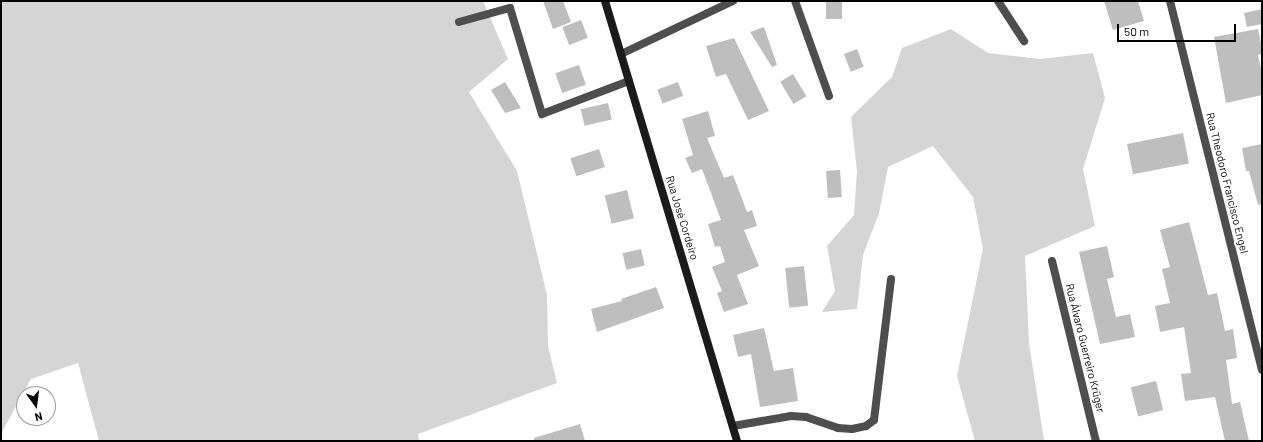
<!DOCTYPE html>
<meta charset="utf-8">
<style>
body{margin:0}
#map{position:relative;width:1263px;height:442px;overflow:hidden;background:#fff;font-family:Barlow,sans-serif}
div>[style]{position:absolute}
.green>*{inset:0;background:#d5d5d5}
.building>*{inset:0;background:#bebebe;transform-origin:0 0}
.street>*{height:8px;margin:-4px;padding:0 4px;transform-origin:4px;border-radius:4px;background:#4e4e4e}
.secondary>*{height:8px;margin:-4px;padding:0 4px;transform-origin:4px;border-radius:4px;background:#1b1b1b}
span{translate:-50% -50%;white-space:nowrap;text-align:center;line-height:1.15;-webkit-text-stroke:4px #fff;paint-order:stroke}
.street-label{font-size:11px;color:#000}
.frame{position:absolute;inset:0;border:2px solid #000;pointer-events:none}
.north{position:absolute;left:16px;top:386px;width:40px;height:40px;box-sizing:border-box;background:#fff;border:1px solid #999;border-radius:50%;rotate:166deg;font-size:11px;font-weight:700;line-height:16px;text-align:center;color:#000}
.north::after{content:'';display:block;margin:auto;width:14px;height:18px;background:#000;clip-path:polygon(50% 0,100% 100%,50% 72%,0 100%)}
.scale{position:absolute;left:1117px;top:24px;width:119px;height:18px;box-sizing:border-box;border:2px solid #000;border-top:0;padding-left:5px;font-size:12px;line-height:14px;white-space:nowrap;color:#000;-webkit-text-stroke:3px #fff;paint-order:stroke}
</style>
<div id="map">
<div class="green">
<i style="clip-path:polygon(1px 1px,483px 1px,508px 59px,469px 92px,517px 171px,547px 295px,548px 346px,557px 383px,418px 434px,419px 441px,99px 441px,78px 363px,31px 379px,1px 434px)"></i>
<i style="clip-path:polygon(951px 29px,988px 53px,1040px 59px,1093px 53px,1105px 98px,1083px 169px,1095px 226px,1025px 256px,1029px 343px,1044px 441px,975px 441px,957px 376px,983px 249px,973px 197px,933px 146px,888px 167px,879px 213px,863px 255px,857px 309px,822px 312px,835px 291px,827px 246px,854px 215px,857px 171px,851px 117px,892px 77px,902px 48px)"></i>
</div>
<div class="building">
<i style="clip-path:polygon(543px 1px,563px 1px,571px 22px,553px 29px)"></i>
<i style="left:826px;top:1px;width:16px;height:18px"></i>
<i style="clip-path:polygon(1104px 1px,1138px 1px,1144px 21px,1113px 30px)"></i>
<i style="clip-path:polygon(1262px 9px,1262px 24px,1247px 27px,1244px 13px)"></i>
<i style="left:581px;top:20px;width:19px;height:20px;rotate:69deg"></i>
<i style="clip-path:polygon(764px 27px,777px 65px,772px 67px,750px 32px)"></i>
<i style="clip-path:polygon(1258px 29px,1262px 47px,1262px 54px,1258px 55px,1262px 73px,1262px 95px,1226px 103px,1214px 37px)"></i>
<i style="clip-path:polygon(734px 38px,769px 111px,748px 120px,726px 74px,716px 77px,706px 46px)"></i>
<i style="left:857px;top:49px;width:19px;height:14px;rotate:69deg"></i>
<i style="left:579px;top:65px;width:21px;height:25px;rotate:71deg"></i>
<i style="left:793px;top:74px;width:26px;height:15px;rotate:59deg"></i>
<i style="clip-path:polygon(505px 82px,521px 108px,505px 113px,491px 90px)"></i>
<i style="left:678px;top:82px;width:15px;height:22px;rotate:70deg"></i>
<i style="left:608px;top:103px;width:17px;height:28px;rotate:77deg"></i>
<i style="clip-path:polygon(708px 111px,715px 136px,707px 138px,724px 178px,733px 175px,747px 212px,752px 210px,757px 226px,744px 230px,759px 266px,737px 275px,748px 304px,724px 312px,717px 293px,722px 291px,712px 267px,725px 262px,720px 246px,715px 247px,708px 224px,721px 220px,702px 169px,692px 173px,685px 158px,693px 155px,682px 119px)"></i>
<i style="left:1183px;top:133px;width:31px;height:57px;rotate:79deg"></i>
<i style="clip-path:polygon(1262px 144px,1262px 204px,1258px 205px,1249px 171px,1246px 171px,1242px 148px)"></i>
<i style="left:599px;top:149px;width:19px;height:30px;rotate:72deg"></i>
<i style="left:840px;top:170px;width:27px;height:14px;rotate:86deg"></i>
<i style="left:627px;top:190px;width:29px;height:23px;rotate:76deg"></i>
<i style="clip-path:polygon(1189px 222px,1208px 295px,1217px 293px,1225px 331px,1233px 329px,1237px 358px,1226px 360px,1232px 404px,1240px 402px,1249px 441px,1225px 441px,1215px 397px,1185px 401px,1181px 374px,1191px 373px,1184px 327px,1160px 332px,1155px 306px,1170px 303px,1162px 269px,1170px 267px,1160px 230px)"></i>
<i style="clip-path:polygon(1107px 246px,1114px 277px,1107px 279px,1116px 317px,1130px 314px,1135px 337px,1100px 344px,1079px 252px)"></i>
<i style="left:641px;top:249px;width:17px;height:19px;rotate:77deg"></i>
<i style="left:804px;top:266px;width:40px;height:19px;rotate:84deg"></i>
<i style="clip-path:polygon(656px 287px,664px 308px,597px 332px,591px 309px,622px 301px,621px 299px)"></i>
<i style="clip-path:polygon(764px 328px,774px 371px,793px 368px,798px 401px,760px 407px,751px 354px,738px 357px,733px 335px)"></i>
<i style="left:1156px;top:381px;width:30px;height:26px;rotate:76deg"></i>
<i style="clip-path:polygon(580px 424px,585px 441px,534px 441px,534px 438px)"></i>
</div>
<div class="street">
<i style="left:795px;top:1px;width:101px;rotate:70.3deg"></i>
<i style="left:998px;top:1px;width:48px;rotate:57deg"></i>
<i style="left:1170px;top:1px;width:380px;rotate:76deg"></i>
<i style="left:459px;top:22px;width:53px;rotate:-15.4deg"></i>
<i style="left:510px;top:8px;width:111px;rotate:73.2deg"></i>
<i style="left:542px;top:114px;width:93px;rotate:-20.8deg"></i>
<i style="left:621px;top:54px;width:124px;rotate:-25.3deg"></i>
<i style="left:1052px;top:261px;width:185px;rotate:76.3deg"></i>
<i style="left:733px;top:426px;width:59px;rotate:-9.8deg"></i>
<i style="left:791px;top:416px;width:15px;rotate:4deg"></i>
<i style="left:806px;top:417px;width:34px;rotate:19deg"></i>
<i style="left:838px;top:428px;width:14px;rotate:4deg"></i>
<i style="left:852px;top:429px;width:14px;rotate:-12deg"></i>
<i style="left:866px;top:426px;width:10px;rotate:-37deg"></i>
<i style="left:874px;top:420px;width:142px;rotate:-83.1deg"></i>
</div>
<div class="secondary">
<i style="left:605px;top:1px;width:459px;rotate:73.3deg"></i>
</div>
<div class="street-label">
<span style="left:1227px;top:183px;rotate:76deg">Rua Theodoro Francisco Engel</span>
<span style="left:682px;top:218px;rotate:73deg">Rua José Cordeiro</span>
<span style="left:1085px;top:348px;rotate:76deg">Rua Álvaro Guerreiro Krüger</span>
</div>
<div class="frame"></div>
<div class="north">N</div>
<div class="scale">50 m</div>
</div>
